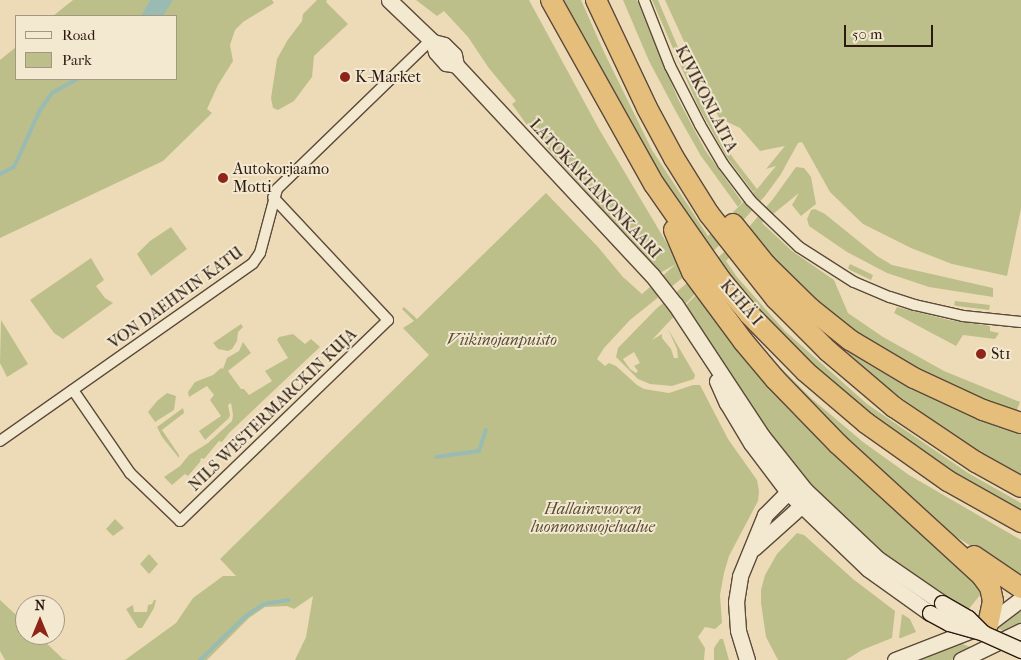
<!DOCTYPE html>
<meta charset="utf-8">
<style>
body{margin:0}
#map{position:relative;width:1021px;height:660px;overflow:hidden;background:#eddbb7;font-family:"IM FELL French Canon",serif}
div>[style]{position:absolute}
.green>*{inset:0;background:#bdbf8b}
.water>*{inset:0;background:#99bbb2}
.stream>*{height:4px;margin:-2px;padding:0 2px;transform-origin:2px;border-radius:2px;background:#99bbb2}
.roads{filter:drop-shadow(1px 0 #5c4a3a) drop-shadow(-1px 0 #5c4a3a) drop-shadow(0 1px #5c4a3a) drop-shadow(0 -1px #5c4a3a)}
.street>*{height:10px;margin:-5px;padding:0 5px;transform-origin:5px;border-radius:5px;background:#f3e8d0}
.secondary>*{height:15px;margin:-7.5px;padding:0 7.5px;transform-origin:7.5px;border-radius:7.5px;background:#f3e8d0}
.highway>*{height:20px;margin:-10px;padding:0 10px;transform-origin:10px;border-radius:10px;background:#e6be7c}
.bridges{filter:drop-shadow(1px 0 #2c1a10) drop-shadow(-1px 0 #2c1a10) drop-shadow(0 1px #2c1a10) drop-shadow(0 -1px #2c1a10)}
.secondary-bridge>*{height:15px;margin:-7.5px;padding:0 7.5px;transform-origin:7.5px;border-radius:7.5px;background:#f3e8d0}
.dots>*{width:14px;height:14px;translate:-50% -50%;box-sizing:border-box;border:2px solid #f3e8d0;border-radius:50%}
span{translate:-50% -50%;white-space:nowrap;text-align:center;line-height:1.15;-webkit-text-stroke:4px #f3e8d0;paint-order:stroke}
.poi-label{font-size:16px;color:#2c1a10}
.left{translate:0 -50%;text-align:left}
.street-label{font-size:16px;color:#2c1a10}
.park-label{font-size:16px;color:#584c35;font-style:italic}
.legend{position:absolute;left:15px;top:15px;width:162px;height:65px;box-sizing:border-box;background:#f3e8d0;border:1px solid #a39683;margin:0;padding:6px 9px;list-style:none;font-size:15px;color:#2c1a10}
.legend li{display:flex;align-items:center;gap:10px;height:25px}
.legend b{width:25px;border:1px solid #a39683}
.north{position:absolute;left:15px;top:595px;width:50px;height:50px;box-sizing:border-box;background:#f3e8d0;border:1px solid #a39683;border-radius:50%;rotate:0deg;font-size:14px;font-weight:700;line-height:20px;text-align:center;color:#2c1a10}
.north::after{content:'';display:block;margin:auto;width:18px;height:22px;background:#8f2418;clip-path:polygon(50% 0,100% 100%,50% 72%,0 100%)}
.scale{position:absolute;left:844px;top:25px;width:89px;height:22px;box-sizing:border-box;border:2px solid #2c1a10;border-top:0;padding-left:6px;font-size:15px;line-height:18px;white-space:nowrap;color:#2c1a10;-webkit-text-stroke:4px #f3e8d0;paint-order:stroke}
</style>
<div id="map">
<div class="green">
<i style="clip-path:polygon(73px 0,272px 0,274px 3px,243px 22px,235px 30px,230px 45px,233px 61px,218px 85px,207px 109px,212px 113px,163px 161px,0 238px,0 60px,16px 47px,16px 79px,176px 79px,176px 16px,53px 16px)"></i>
<i style="clip-path:polygon(317px 0,327px 0,326px 2px,348px 24px,314px 56px,312px 77px,294px 101px,278px 110px,273px 108px,271px 98px,277px 59px,287px 41px,302px 21px,303px 14px)"></i>
<i style="clip-path:polygon(416px 0,529px 0,599px 129px,678px 262px,702px 241px,646px 156px,562px 0,581px 0,604px 52px,652px 150px,708px 236px,758px 188px,776px 166px,766px 169px,785px 146px,760px 151px,740px 128px,719px 118px,665px 0,1021px 0,1021px 209px,1007px 276px,952px 264px,911px 248px,863px 224px,830px 192px,802px 142px,798px 143px,781px 174px,765px 196px,732px 233px,701px 263px,630px 320px,604px 348px,597px 359px,605px 366px,609px 363px,616px 366px,637px 385px,644px 389px,669px 393px,693px 385px,700px 385px,728px 439px,757px 480px,759px 491px,758px 501px,729px 556px,724px 573px,720px 595px,722px 623px,715px 629px,705px 627px,698px 637px,705px 648px,704px 660px,295px 660px,306px 637px,313px 596px,294px 609px,287px 606px,265px 607px,249px 618px,207px 660px,125px 660px,176px 623px,193px 598px,223px 576px,236px 576px,220px 559px,429px 355px,403px 328px,414px 321px,402px 309px,404px 307px,417px 319px,546px 193px,598px 247px,623px 277px,642px 294px,676px 264px,660px 273px,529px 128px,512px 104px,516px 101px,488px 67px,468px 37px,444px 11px,437px 16px)"></i>
<i style="clip-path:polygon(623px 0,637px 0,678px 99px,705px 150px,742px 202px,738px 207px,701px 156px,675px 110px,649px 61px)"></i>
<i style="clip-path:polygon(652px 0,658px 0,699px 97px,733px 158px,757px 189px,753px 192px,726px 156px,699px 108px)"></i>
<i style="clip-path:polygon(evenodd,796px 167px,804px 168px,811px 177px,816px 204px,801px 216px,792px 205px,799px 193px,762px 223px,792px 251px,834px 280px,848px 313px,883px 337px,944px 371px,1020px 402px,1017px 410px,987px 401px,918px 371px,865px 338px,804px 292px,749px 235px,726px 261px,737px 277px,785px 331px,867px 404px,968px 473px,1021px 503px,1021px 511px,963px 481px,863px 412px,779px 336px,720px 267px,652px 340px,662px 334px,662px 338px,671px 349px,674px 358px,678px 358px,677px 349px,668px 329px,695px 375px,694px 379px,672px 386px,650px 384px,638px 379px,616px 357px,618px 348px,656px 309px,735px 243px,773px 199px,796px 167px,634px 352px,640px 363px,634px 366px,638px 371px,636px 373px,630px 369px,623px 359px,634px 352px)"></i>
<i style="clip-path:polygon(815px 209px,825px 214px,877px 256px,892px 265px,993px 288px,993px 297px,929px 287px,887px 273px,847px 252px,809px 226px,807px 219px,811px 210px)"></i>
<i style="clip-path:polygon(171px 227px,187px 249px,151px 276px,137px 254px,150px 241px)"></i>
<i style="clip-path:polygon(91px 258px,104px 280px,96px 286px,105px 298px,113px 303px,63px 339px,54px 333px,30px 300px)"></i>
<i style="clip-path:polygon(850px 264px,873px 275px,871px 280px,850px 270px,848px 268px)"></i>
<i style="clip-path:polygon(698px 293px,783px 399px,862px 481px,967px 572px,981px 594px,967px 611px,892px 562px,818px 495px,771px 439px,684px 307px)"></i>
<i style="clip-path:polygon(955px 301px,990px 305px,989px 310px,957px 306px,954px 305px)"></i>
<i style="clip-path:polygon(897px 307px,949px 320px,990px 326px,990px 331px,999px 333px,995px 339px,963px 335px,956px 346px,894px 313px)"></i>
<i style="clip-path:polygon(1px 320px,28px 364px,7px 377px,0 363px)"></i>
<i style="clip-path:polygon(241px 324px,243px 327px,238px 332px,237px 341px,232px 349px,228px 351px,218px 349px,213px 343px)"></i>
<i style="clip-path:polygon(818px 326px,1021px 430px,1021px 476px,960px 440px,885px 386px)"></i>
<i style="clip-path:polygon(293px 334px,305px 344px,311px 339px,320px 347px,229px 433px,222px 442px,219px 441px,204px 459px,201px 458px,200px 462px,188px 476px,185px 474px,172px 485px,164px 477px,180px 466px,189px 455px,208px 443px,232px 421px,233px 415px,231px 403px,228px 405px,230px 415px,229px 418px,205px 440px,199px 431px,221px 416px,210px 400px,214px 395px,207px 386px,189px 397px,188px 392px,195px 382px,213px 375px,221px 368px,223px 369px,227px 358px,239px 351px,243px 342px,251px 353px,228px 371px,241px 389px,244px 389px,249px 395px,272px 381px,265px 371px,288px 358px,277px 340px,279px 337px)"></i>
<i style="clip-path:polygon(749px 336px,811px 398px,863px 442px,909px 475px,1021px 540px,1021px 576px,1019px 577px,941px 527px,832px 432px)"></i>
<i style="clip-path:polygon(167px 393px,176px 396px,174px 410px,155px 422px,148px 412px,157px 401px)"></i>
<i style="clip-path:polygon(183px 408px,184px 413px,162px 430px,179px 455px,179px 458px,162px 437px,157px 427px)"></i>
<i style="clip-path:polygon(115px 519px,124px 528px,113px 536px,106px 529px)"></i>
<i style="clip-path:polygon(797px 533px,804px 535px,853px 579px,895px 611px,892px 638px,862px 650px,846px 660px,778px 660px,766px 637px,761px 603px,761px 590px,765px 575px,777px 554px)"></i>
<i style="clip-path:polygon(149px 554px,158px 564px,149px 574px,140px 564px)"></i>
<i style="clip-path:polygon(0 600px,25px 623px,25px 635px,38px 635px,63px 659px,68px 660px,5px 660px,0 651px)"></i>
<i style="clip-path:polygon(154px 600px,156px 600px,154px 608px,142px 628px,138px 628px,126px 609px,133px 605px,134px 612px,147px 612px,148px 605px,152px 604px)"></i>
<i style="clip-path:polygon(1016px 609px,1021px 612px,1021px 623px,1007px 633px,992px 625px)"></i>
<i style="clip-path:polygon(902px 614px,910px 619px,916px 632px,901px 638px,899px 638px)"></i>
<i style="clip-path:polygon(720px 639px,723px 639px,729px 660px,714px 660px,714px 648px)"></i>
<i style="clip-path:polygon(958px 642px,975px 649px,951px 660px,907px 660px)"></i>
</div>
<div class="water">
<i style="clip-path:polygon(150px 0,173px 0,163px 16px,141px 16px)"></i>
</div>
<div class="stream">
<i style="left:0;top:174px;width:16px;rotate:-27deg"></i>
<i style="left:14px;top:167px;width:63px;rotate:-65.5deg"></i>
<i style="left:40px;top:110px;width:21px;rotate:-55deg"></i>
<i style="left:52px;top:93px;width:29px;rotate:-29deg"></i>
<i style="left:436px;top:457px;width:43px;rotate:-7.9deg"></i>
<i style="left:479px;top:451px;width:22px;rotate:-72deg"></i>
<i style="left:200px;top:660px;width:65px;rotate:-43.8deg"></i>
<i style="left:247px;top:615px;width:20px;rotate:-33deg"></i>
<i style="left:264px;top:604px;width:25px;rotate:-9deg"></i>
</div>
<div class="roads">
<div class="street">
<i style="left:644px;top:0;width:71px;rotate:68.5deg"></i>
<i style="left:670px;top:66px;width:66px;rotate:63deg"></i>
<i style="left:700px;top:125px;width:45px;rotate:59.5deg"></i>
<i style="left:723px;top:164px;width:46px;rotate:52.9deg"></i>
<i style="left:751px;top:201px;width:66px;rotate:43.8deg"></i>
<i style="left:799px;top:247px;width:65px;rotate:32.5deg"></i>
<i style="left:854px;top:282px;width:39px;rotate:23deg"></i>
<i style="left:890px;top:297px;width:26px;rotate:18deg"></i>
<i style="left:915px;top:305px;width:49px;rotate:12.9deg"></i>
<i style="left:963px;top:316px;width:58px;rotate:5.9deg"></i>
<i style="left:73px;top:390px;width:101px;rotate:55.5deg"></i>
<i style="left:130px;top:473px;width:69px;rotate:43.8deg"></i>
<i style="left:180px;top:521px;width:289px;rotate:-44deg"></i>
<i style="left:388px;top:320px;width:168px;rotate:-133.1deg"></i>
<i style="left:0;top:441px;width:309px;rotate:-35.1deg"></i>
<i style="left:253px;top:263px;width:12px;rotate:-55deg"></i>
<i style="left:260px;top:253px;width:66px;rotate:-75.1deg"></i>
<i style="left:277px;top:189px;width:214px;rotate:-44.1deg"></i>
</div>
<div class="secondary">
<i style="left:389px;top:0;width:61px;rotate:43.7deg"></i>
<i style="left:433px;top:42px;width:11px;rotate:15deg"></i>
<i style="left:444px;top:45px;width:14px;rotate:45deg"></i>
<i style="left:454px;top:55px;width:10px;rotate:79deg"></i>
<i style="left:456px;top:65px;width:287px;rotate:47deg"></i>
<i style="left:652px;top:275px;width:37px;rotate:52deg"></i>
<i style="left:675px;top:304px;width:158px;rotate:56.6deg"></i>
<i style="left:762px;top:436px;width:69px;rotate:51.5deg"></i>
<i style="left:805px;top:490px;width:100px;rotate:43.4deg"></i>
<i style="left:878px;top:559px;width:78px;rotate:34.5deg"></i>
<i style="left:433px;top:42px;width:10px;rotate:73deg"></i>
<i style="left:436px;top:52px;width:15px;rotate:48deg"></i>
<i style="left:446px;top:63px;width:10px;rotate:11deg"></i>
<i style="left:717px;top:381px;width:24px;rotate:66deg"></i>
<i style="left:727px;top:403px;width:47px;rotate:59deg"></i>
<i style="left:751px;top:443px;width:61px;rotate:52.9deg"></i>
<i style="left:788px;top:492px;width:111px;rotate:43.9deg"></i>
<i style="left:868px;top:569px;width:76px;rotate:35.4deg"></i>
<i style="left:754px;top:548px;width:63px;rotate:-41.8deg"></i>
<i style="left:801px;top:506px;width:9px;rotate:-77deg"></i>
<i style="left:747px;top:660px;width:31px;rotate:-107deg"></i>
<i style="left:738px;top:630px;width:28px;rotate:-94deg"></i>
<i style="left:736px;top:602px;width:26px;rotate:-81deg"></i>
<i style="left:740px;top:576px;width:66px;rotate:-67.7deg"></i>
<i style="left:765px;top:515px;width:33px;rotate:-45deg"></i>
<i style="left:788px;top:492px;width:9px;rotate:-6deg"></i>
<i style="left:895px;top:660px;width:100px;rotate:-21.2deg"></i>
<i style="left:988px;top:624px;width:41px;rotate:-37.1deg"></i>
<i style="left:961px;top:660px;width:67px;rotate:-25.8deg"></i>
</div>
<div class="highway">
<i style="left:551px;top:0;width:211px;rotate:60.8deg"></i>
<i style="left:654px;top:184px;width:117px;rotate:55.1deg"></i>
<i style="left:721px;top:280px;width:44px;rotate:50.5deg"></i>
<i style="left:749px;top:314px;width:81px;rotate:45.5deg"></i>
<i style="left:806px;top:372px;width:79px;rotate:40.4deg"></i>
<i style="left:866px;top:423px;width:100px;rotate:35.3deg"></i>
<i style="left:948px;top:481px;width:84px;rotate:29.3deg"></i>
<i style="left:596px;top:0;width:119px;rotate:64.7deg"></i>
<i style="left:647px;top:108px;width:57px;rotate:61.6deg"></i>
<i style="left:674px;top:158px;width:66px;rotate:58deg"></i>
<i style="left:709px;top:214px;width:108px;rotate:51.8deg"></i>
<i style="left:776px;top:299px;width:74px;rotate:45deg"></i>
<i style="left:828px;top:351px;width:87px;rotate:40.3deg"></i>
<i style="left:894px;top:407px;width:99px;rotate:33.9deg"></i>
<i style="left:976px;top:462px;width:51px;rotate:29.1deg"></i>
<i style="left:733px;top:224px;width:53px;rotate:51.2deg"></i>
<i style="left:766px;top:265px;width:62px;rotate:44.3deg"></i>
<i style="left:810px;top:308px;width:51px;rotate:38.7deg"></i>
<i style="left:850px;top:340px;width:74px;rotate:30.7deg"></i>
<i style="left:914px;top:378px;width:76px;rotate:24.9deg"></i>
<i style="left:983px;top:410px;width:40px;rotate:18.9deg"></i>
<i style="left:674px;top:230px;width:46px;rotate:66.8deg"></i>
<i style="left:692px;top:272px;width:86px;rotate:53.5deg"></i>
<i style="left:743px;top:341px;width:50px;rotate:49.9deg"></i>
<i style="left:775px;top:379px;width:91px;rotate:45.9deg"></i>
<i style="left:838px;top:444px;width:195px;rotate:42.5deg"></i>
<i style="left:982px;top:576px;width:14px;rotate:54deg"></i>
<i style="left:990px;top:587px;width:14px;rotate:78deg"></i>
<i style="left:993px;top:601px;width:24px;rotate:102deg"></i>
<i style="left:974px;top:556px;width:57px;rotate:34.2deg"></i>
</div>
</div>
<div class="bridges">
<div class="secondary-bridge">
<i style="left:942px;top:603px;width:30px;rotate:30deg"></i>
<i style="left:968px;top:618px;width:20px;rotate:45deg"></i>
<i style="left:930px;top:613px;width:21px;rotate:28deg"></i>
<i style="left:949px;top:623px;width:35px;rotate:16deg"></i>
<i style="left:983px;top:633px;width:42px;rotate:24.1deg"></i>
</div>
</div>
<div class="dots">
<i style="left:345px;top:77px;background:#8f2418"></i>
<i style="left:223px;top:178px;background:#8f2418"></i>
<i style="left:981px;top:354px;background:#8f2418"></i>
</div>
<div class="poi-label">
<span class="left" style="left:355px;top:77px">K-Market</span>
<span class="left" style="left:233px;top:178px">Autokorjaamo<br>Motti</span>
<span class="left" style="left:991px;top:354px">St1</span>
</div>
<div class="street-label">
<span style="left:706px;top:99px;rotate:63deg">KIVIKONLAITA</span>
<span style="left:595px;top:189px;rotate:47deg">LATOKARTANONKAARI</span>
<span style="left:176px;top:298px;rotate:-36deg">VON DAEHNIN KATU</span>
<span style="left:741px;top:303px;rotate:49deg">KEHÄ I</span>
<span style="left:273px;top:410px;rotate:-44deg">NILS WESTERMARCKIN KUJA</span>
</div>
<div class="park-label">
<span style="left:502px;top:340px">Viikinojanpuisto</span>
<span style="left:593px;top:518px">Hallainvuoren<br>luonnonsuojelualue</span>
</div>
<ul class="legend">
<li><b style="height:6px;background:#f3e8d0"></b>Road</li>
<li><b style="height:14px;background:#bdbf8b"></b>Park</li>
</ul>
<div class="north">N</div>
<div class="scale">50 m</div>
</div>
